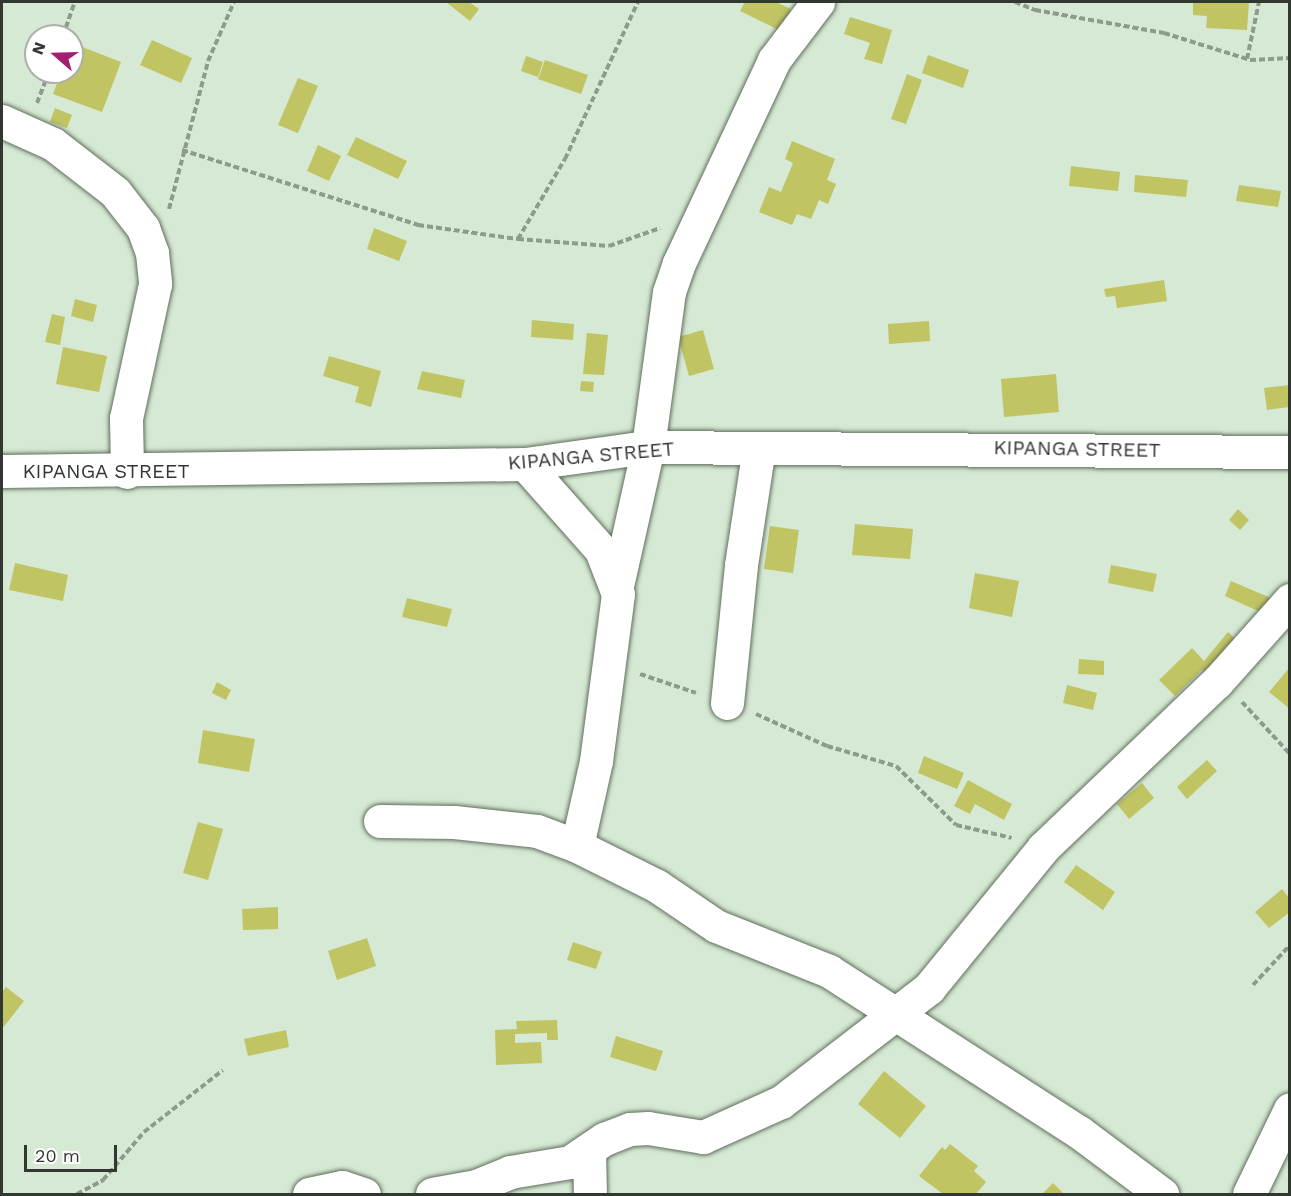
<!DOCTYPE html>
<style>
body{margin:0}
#map{position:relative;width:1291px;height:1196px;overflow:hidden;background:#d6e9d4;font-family:"Work Sans",sans-serif}
div>[style]{position:absolute}
[style*='--x']{left:calc(var(--x)*1px);top:calc(var(--y)*1px);width:calc(var(--w)*1px);rotate:calc(var(--a)*1deg)}
.building>*{inset:0;background:#c0c463}
.path>*{height:4px;margin-top:-2px;transform-origin:0;background:repeating-linear-gradient(90deg,#8d9b8b 0 6px,transparent 0 9px)}
.roads{filter:drop-shadow(0 0 2px #5f6f5c) drop-shadow(0 0 2px #5f6f5c)}
.minor>*{height:33px;margin:-16.5px;padding:0 16.5px;transform-origin:16.5px;border-radius:16.5px;background:#fff}
span{translate:-50% -50%;white-space:nowrap;text-align:center;line-height:1.15;-webkit-text-stroke:4.5px #fff;paint-order:stroke}
.street-label{font-size:20px;color:#313830}
.frame{position:absolute;inset:0;border:3px solid #313830;pointer-events:none}
.north{position:absolute;left:24px;top:24px;width:60px;height:60px;box-sizing:border-box;background:#fff;border:2px solid #adafac;border-radius:50%;rotate:290deg;font-size:16px;font-weight:700;line-height:24px;text-align:center;color:#313830}
.north::after{content:'';display:block;margin:auto;width:21px;height:27px;background:#a2206f;clip-path:polygon(50% 0,100% 100%,50% 72%,0 100%)}
.scale{position:absolute;left:24px;top:1145px;width:93px;height:27px;box-sizing:border-box;border:3px solid #313830;border-top:0;padding-left:8px;font-size:18px;line-height:21px;white-space:nowrap;color:#313830;-webkit-text-stroke:4px #fff;paint-order:stroke}
</style>
<div id="map">
<div class="building">
<div style="clip-path:polygon(446px 2px,469px 2px,479px 9px,470px 21px)"></div>
<div style="clip-path:polygon(745px 2px,776px 2px,791px 9px,781px 31px,740px 11px)"></div>
<div style="clip-path:polygon(1193px 2px,1249px 2px,1247px 30px,1206px 28px,1207px 16px,1193px 15px)"></div>
<div style="clip-path:polygon(850px 17px,892px 30px,882px 64px,864px 59px,870px 43px,844px 34px)"></div>
<div style="clip-path:polygon(152px 40px,192px 58px,181px 83px,140px 65px)"></div>
<div style="clip-path:polygon(72px 43px,121px 62px,102px 112px,53px 94px,61px 72px,72px 72px)"></div>
<div style="clip-path:polygon(928px 55px,969px 70px,963px 88px,922px 73px)"></div>
<div style="clip-path:polygon(526px 56px,543px 62px,538px 77px,521px 71px)"></div>
<div style="clip-path:polygon(545px 60px,588px 75px,581px 94px,538px 79px)"></div>
<div style="clip-path:polygon(907px 74px,922px 80px,906px 124px,891px 119px)"></div>
<div style="clip-path:polygon(298px 78px,318px 86px,298px 133px,278px 125px)"></div>
<div style="clip-path:polygon(55px 108px,72px 115px,67px 128px,50px 122px)"></div>
<div style="clip-path:polygon(356px 137px,407px 161px,398px 179px,347px 155px)"></div>
<div style="clip-path:polygon(792px 141px,835px 159px,827px 180px,836px 184px,828px 204px,819px 200px,811px 219px,797px 214px,792px 225px,759px 212px,769px 187px,781px 192px,793px 163px,785px 159px)"></div>
<div style="clip-path:polygon(318px 145px,341px 156px,329px 181px,307px 171px)"></div>
<div style="clip-path:polygon(1071px 166px,1120px 172px,1118px 191px,1069px 186px)"></div>
<div style="clip-path:polygon(1135px 175px,1188px 180px,1186px 197px,1134px 192px)"></div>
<div style="clip-path:polygon(1239px 185px,1281px 191px,1278px 207px,1236px 201px)"></div>
<div style="clip-path:polygon(374px 228px,407px 241px,399px 261px,367px 249px)"></div>
<div style="clip-path:polygon(1164px 280px,1167px 301px,1117px 308px,1115px 296px,1106px 297px,1104px 289px)"></div>
<div style="clip-path:polygon(75px 299px,97px 305px,93px 322px,71px 316px)"></div>
<div style="clip-path:polygon(52px 314px,65px 317px,60px 345px,45px 342px)"></div>
<div style="clip-path:polygon(532px 320px,574px 324px,573px 340px,531px 337px)"></div>
<div style="clip-path:polygon(929px 321px,930px 341px,889px 344px,888px 324px)"></div>
<div style="clip-path:polygon(703px 330px,714px 369px,689px 376px,678px 337px)"></div>
<div style="clip-path:polygon(587px 333px,608px 335px,604px 375px,583px 374px)"></div>
<div style="clip-path:polygon(63px 347px,107px 356px,99px 392px,56px 384px)"></div>
<div style="clip-path:polygon(329px 356px,381px 371px,371px 407px,355px 402px,359px 387px,323px 376px)"></div>
<div style="clip-path:polygon(422px 371px,465px 380px,461px 398px,417px 389px)"></div>
<div style="clip-path:polygon(1056px 374px,1059px 412px,1004px 417px,1001px 379px)"></div>
<div style="clip-path:polygon(581px 381px,594px 382px,593px 392px,580px 391px)"></div>
<div style="clip-path:polygon(1290px 385px,1290px 407px,1267px 410px,1264px 388px)"></div>
<div style="clip-path:polygon(1238px 509px,1249px 520px,1240px 530px,1229px 520px)"></div>
<div style="clip-path:polygon(855px 524px,913px 529px,910px 559px,852px 555px)"></div>
<div style="clip-path:polygon(770px 526px,799px 530px,793px 573px,764px 569px)"></div>
<div style="clip-path:polygon(15px 563px,68px 575px,63px 601px,9px 590px)"></div>
<div style="clip-path:polygon(1111px 565px,1157px 574px,1153px 592px,1108px 583px)"></div>
<div style="clip-path:polygon(975px 573px,1019px 581px,1012px 617px,969px 608px)"></div>
<div style="clip-path:polygon(1231px 581px,1278px 601px,1271px 617px,1225px 596px)"></div>
<div style="clip-path:polygon(407px 598px,452px 609px,447px 627px,402px 617px)"></div>
<div style="clip-path:polygon(1228px 632px,1242px 645px,1213px 679px,1202px 670px,1175px 696px,1159px 680px,1192px 648px,1204px 661px)"></div>
<div style="clip-path:polygon(1079px 659px,1104px 661px,1104px 675px,1078px 674px)"></div>
<div style="clip-path:polygon(1290px 667px,1290px 709px,1269px 692px)"></div>
<div style="clip-path:polygon(217px 682px,231px 690px,226px 700px,212px 693px)"></div>
<div style="clip-path:polygon(1067px 685px,1097px 693px,1093px 710px,1063px 703px)"></div>
<div style="clip-path:polygon(203px 730px,255px 739px,249px 772px,198px 763px)"></div>
<div style="clip-path:polygon(924px 756px,964px 773px,957px 789px,918px 773px)"></div>
<div style="clip-path:polygon(1207px 760px,1217px 771px,1187px 799px,1177px 787px)"></div>
<div style="clip-path:polygon(968px 780px,1012px 804px,1004px 820px,975px 804px,970px 814px,954px 806px)"></div>
<div style="clip-path:polygon(1142px 783px,1154px 798px,1129px 819px,1117px 804px)"></div>
<div style="clip-path:polygon(198px 822px,223px 829px,208px 880px,183px 873px)"></div>
<div style="clip-path:polygon(1076px 865px,1115px 892px,1103px 910px,1064px 882px)"></div>
<div style="clip-path:polygon(1282px 889px,1290px 899px,1290px 912px,1269px 928px,1255px 912px)"></div>
<div style="clip-path:polygon(278px 907px,278px 929px,243px 930px,242px 909px)"></div>
<div style="clip-path:polygon(367px 938px,376px 966px,337px 980px,328px 951px)"></div>
<div style="clip-path:polygon(573px 942px,602px 952px,596px 969px,567px 960px)"></div>
<div style="clip-path:polygon(6px 987px,24px 1001px,2px 1029px,2px 992px)"></div>
<div style="clip-path:polygon(557px 1020px,558px 1040px,547px 1040px,547px 1033px,515px 1034px,515px 1043px,541px 1042px,542px 1063px,496px 1065px,495px 1030px,517px 1029px,516px 1021px)"></div>
<div style="clip-path:polygon(286px 1030px,289px 1047px,248px 1056px,244px 1039px)"></div>
<div style="clip-path:polygon(616px 1036px,663px 1051px,656px 1071px,610px 1057px)"></div>
<div style="clip-path:polygon(884px 1071px,926px 1106px,900px 1138px,858px 1104px)"></div>
<div style="clip-path:polygon(950px 1144px,978px 1166px,974px 1171px,986px 1182px,976px 1194px,943px 1194px,919px 1176px,942px 1147px,945px 1150px)"></div>
<div style="clip-path:polygon(1053px 1183px,1064px 1194px,1042px 1194px)"></div>
</div>
<div class="path">
<div style="--x:1015;--y:2;--w:22;--a:22"></div>
<div style="--x:1035;--y:10;--w:131;--a:10.1"></div>
<div style="--x:1164;--y:33;--w:90;--a:17.4"></div>
<div style="--x:1250;--y:60;--w:40;--a:-2.9"></div>
<div style="--x:63;--y:36;--w:36;--a:-71"></div>
<div style="--x:1247;--y:59;--w:58;--a:-78.1"></div>
<div style="--x:37;--y:103;--w:33;--a:-69"></div>
<div style="--x:182;--y:150;--w:248;--a:17.6"></div>
<div style="--x:418;--y:225;--w:101;--a:8"></div>
<div style="--x:518;--y:239;--w:91;--a:4.4"></div>
<div style="--x:609;--y:246;--w:54;--a:-19.4"></div>
<div style="--x:169;--y:209;--w:153;--a:-75.2"></div>
<div style="--x:208;--y:61;--w:64;--a:-66.2"></div>
<div style="--x:518;--y:239;--w:93;--a:-59.6"></div>
<div style="--x:565;--y:159;--w:173;--a:-65.1"></div>
<div style="--x:640;--y:674;--w:59;--a:18.7"></div>
<div style="--x:1242;--y:702;--w:71;--a:47.3"></div>
<div style="--x:756;--y:714;--w:78;--a:24.3"></div>
<div style="--x:827;--y:746;--w:72;--a:16.2"></div>
<div style="--x:896;--y:766;--w:84;--a:44.5"></div>
<div style="--x:956;--y:825;--w:57;--a:13.1"></div>
<div style="--x:1253;--y:985;--w:54;--a:-47.2"></div>
<div style="--x:77;--y:1194;--w:30;--a:-28"></div>
<div style="--x:103;--y:1180;--w:63;--a:-49.5"></div>
<div style="--x:144;--y:1132;--w:100;--a:-38.1"></div>
</div>
<div class="roads">
<div class="minor">
<div style="--x:2;--y:121;--w:56;--a:24.3"></div>
<div style="--x:53;--y:144;--w:78;--a:37.7"></div>
<div style="--x:115;--y:192;--w:46;--a:52.1"></div>
<div style="--x:143;--y:228;--w:27;--a:70"></div>
<div style="--x:152;--y:253;--w:31;--a:84"></div>
<div style="--x:155;--y:284;--w:137;--a:102.2"></div>
<div style="--x:126;--y:418;--w:54;--a:88.9"></div>
<div style="--x:525;--y:464;--w:115;--a:48.5"></div>
<div style="--x:601;--y:550;--w:47;--a:68.9"></div>
<div style="--x:618;--y:594;--w:168;--a:97.5"></div>
<div style="--x:596;--y:761;--w:87;--a:102.6"></div>
<div style="--x:2;--y:471;--w:523;--a:-0.77"></div>
<div style="--x:525;--y:464;--w:124;--a:-7.9"></div>
<div style="--x:648;--y:447;--w:642;--a:0.45"></div>
<div style="--x:617;--y:586;--w:142;--a:-77.4"></div>
<div style="--x:648;--y:447;--w:156;--a:-82.3"></div>
<div style="--x:669;--y:292;--w:31;--a:-71"></div>
<div style="--x:679;--y:263;--w:224;--a:-64.9"></div>
<div style="--x:774;--y:60;--w:73;--a:-52.8"></div>
<div style="--x:727;--y:703;--w:139;--a:-84.2"></div>
<div style="--x:741;--y:565;--w:118;--a:-81.3"></div>
<div style="--x:380;--y:821;--w:74;--a:0.8"></div>
<div style="--x:454;--y:822;--w:83;--a:6.2"></div>
<div style="--x:537;--y:831;--w:43;--a:20.6"></div>
<div style="--x:577;--y:846;--w:89;--a:26.6"></div>
<div style="--x:657;--y:886;--w:71;--a:34.1"></div>
<div style="--x:716;--y:926;--w:122;--a:21.7"></div>
<div style="--x:829;--y:971;--w:297;--a:32.8"></div>
<div style="--x:1079;--y:1132;--w:104;--a:36.8"></div>
<div style="--x:589;--y:1151;--w:43;--a:88.7"></div>
<div style="--x:309;--y:1194;--w:34;--a:-12"></div>
<div style="--x:342;--y:1187;--w:23;--a:18"></div>
<div style="--x:432;--y:1194;--w:45;--a:-10.3"></div>
<div style="--x:476;--y:1186;--w:37;--a:-22"></div>
<div style="--x:510;--y:1172;--w:61;--a:-9.5"></div>
<div style="--x:570;--y:1162;--w:41;--a:-34.1"></div>
<div style="--x:604;--y:1139;--w:28;--a:-21"></div>
<div style="--x:630;--y:1129;--w:18;--a:-3"></div>
<div style="--x:648;--y:1128;--w:56;--a:9.3"></div>
<div style="--x:703;--y:1137;--w:85;--a:-24.2"></div>
<div style="--x:781;--y:1102;--w:187;--a:-37.6"></div>
<div style="--x:929;--y:988;--w:181;--a:-50.8"></div>
<div style="--x:1043;--y:848;--w:240;--a:-43.7"></div>
<div style="--x:1217;--y:682;--w:110;--a:-48.3"></div>
<div style="--x:1249;--y:1194;--w:94;--a:-64.2"></div>
</div>
</div>
<div class="street-label">
<span style="left:1077px;top:449px;rotate:1deg">KIPANGA STREET</span>
<span style="left:591px;top:456px;rotate:-5deg">KIPANGA STREET</span>
<span style="left:106px;top:471px">KIPANGA STREET</span>
</div>
<div class="frame"></div>
<div class="north">N</div>
<div class="scale">20 m</div>
</div>
